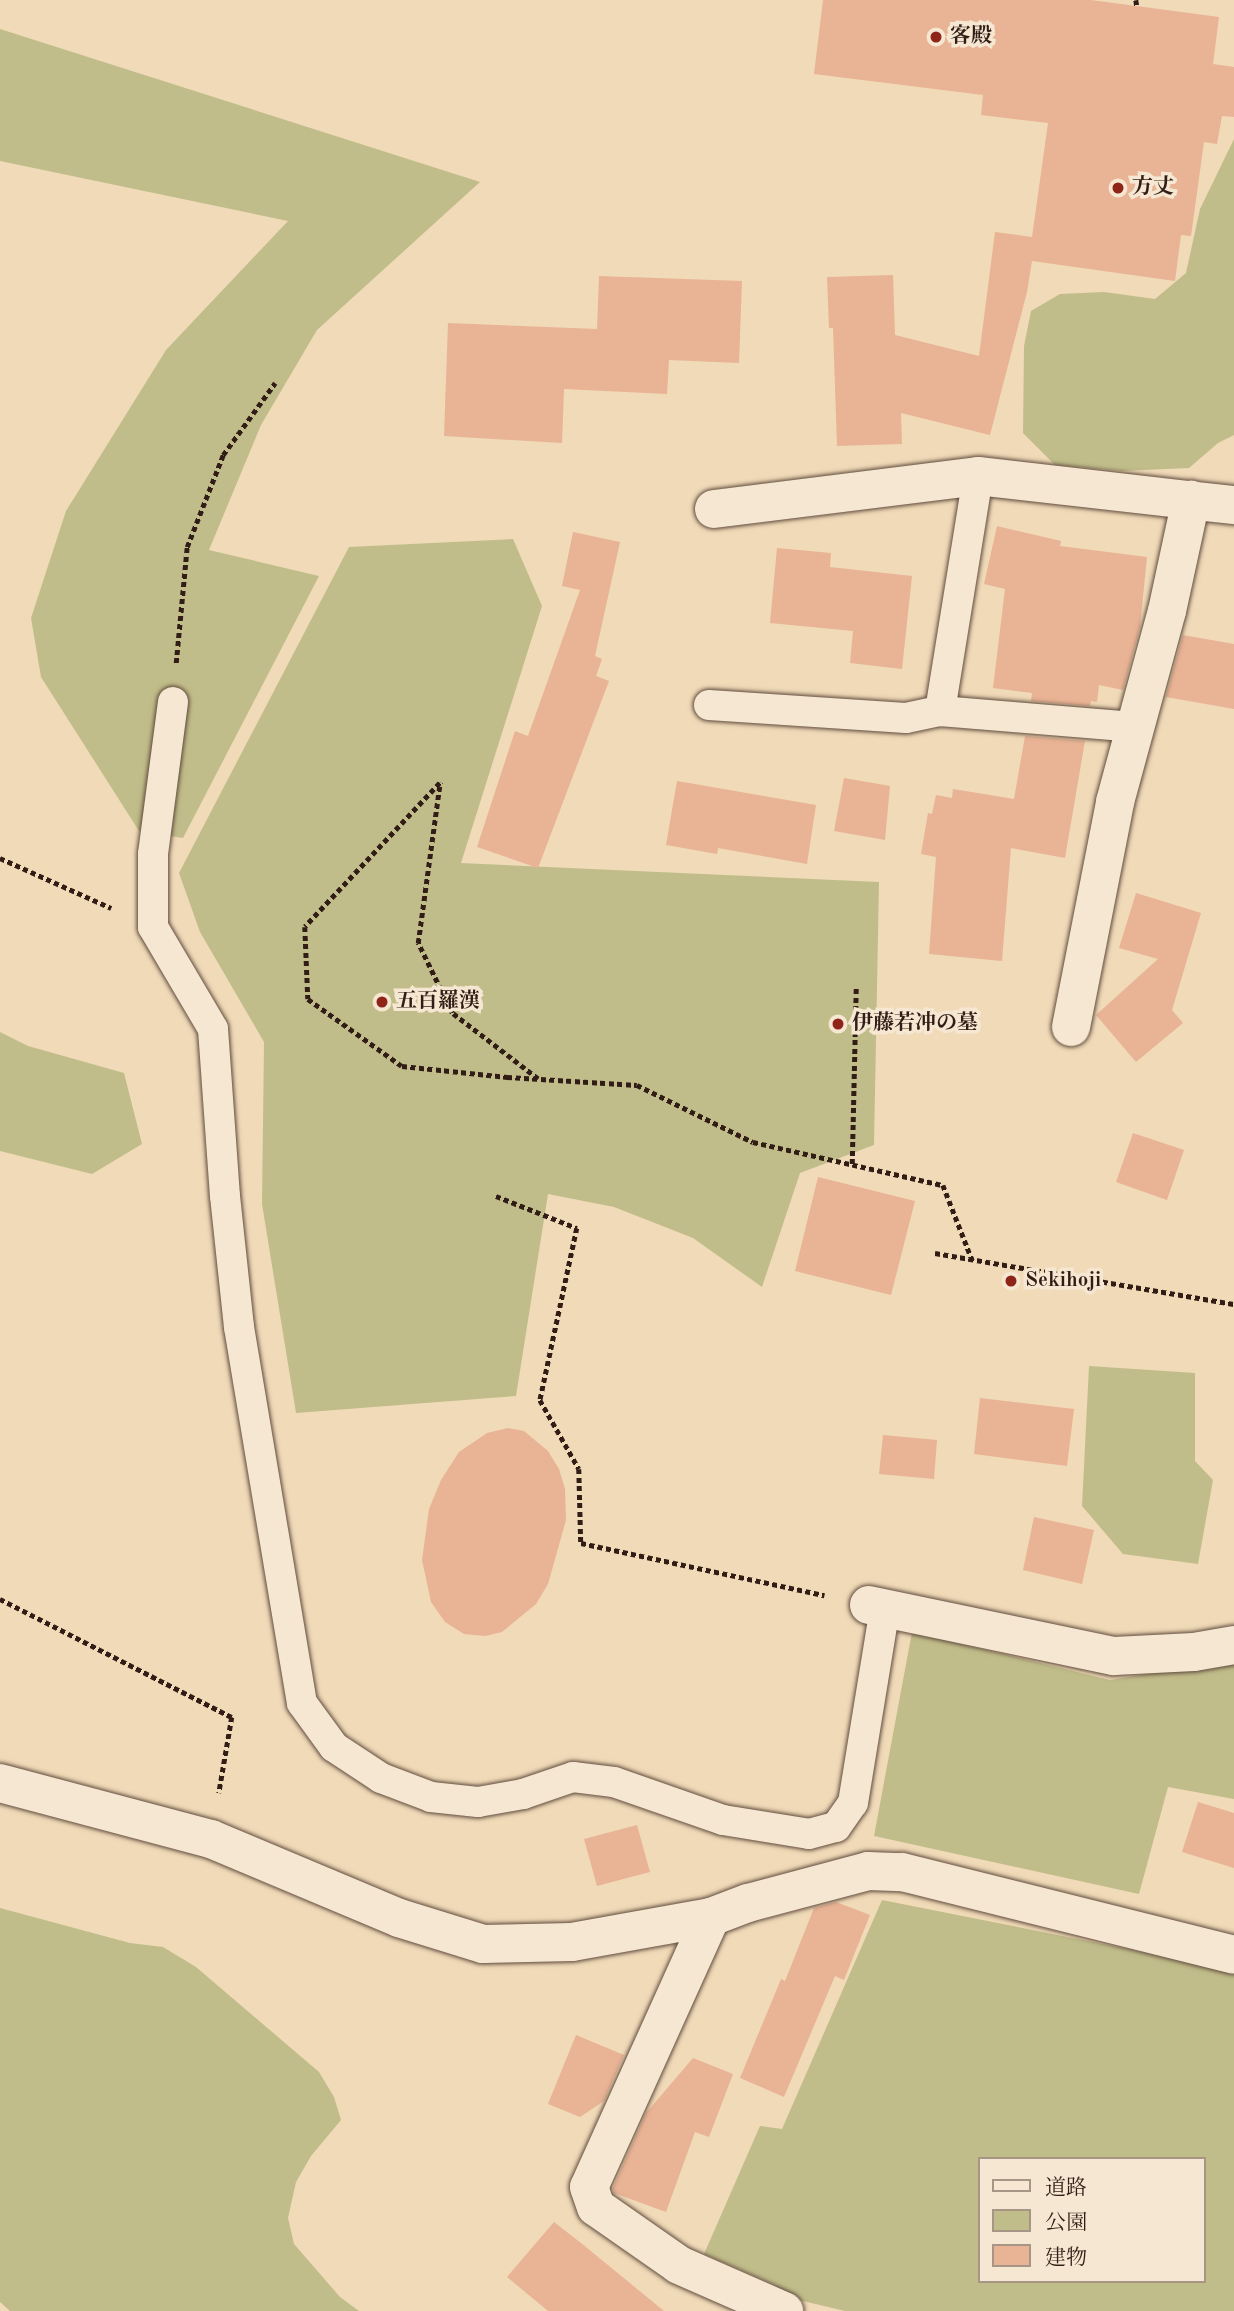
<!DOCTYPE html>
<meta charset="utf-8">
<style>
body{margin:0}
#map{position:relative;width:1234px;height:2311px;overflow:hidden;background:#f0dab8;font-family:"Old Standard TT","Noto Serif JP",serif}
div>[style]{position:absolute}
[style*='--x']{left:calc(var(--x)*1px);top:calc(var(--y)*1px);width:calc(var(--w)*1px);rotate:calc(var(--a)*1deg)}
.green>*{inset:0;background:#c1bd8a}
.building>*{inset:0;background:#e9b395}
.path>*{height:4.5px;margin-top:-2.25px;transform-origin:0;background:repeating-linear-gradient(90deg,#311d16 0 5px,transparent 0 8.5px)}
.roads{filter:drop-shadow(0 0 2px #614c3e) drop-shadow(0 0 2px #614c3e)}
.service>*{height:30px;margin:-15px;padding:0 15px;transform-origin:15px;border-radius:15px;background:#f5e7d1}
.minor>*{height:38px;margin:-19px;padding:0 19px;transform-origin:19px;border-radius:19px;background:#f5e7d1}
.dots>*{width:19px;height:19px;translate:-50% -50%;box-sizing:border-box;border:4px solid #f5e7d1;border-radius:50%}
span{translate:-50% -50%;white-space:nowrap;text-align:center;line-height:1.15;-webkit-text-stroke:7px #f5e7d1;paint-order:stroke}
.poi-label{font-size:21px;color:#311d16;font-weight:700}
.left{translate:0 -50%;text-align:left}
.legend{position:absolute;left:978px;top:2157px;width:228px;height:126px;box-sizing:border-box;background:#f5e7d1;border:2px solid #a79686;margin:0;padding:9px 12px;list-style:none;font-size:21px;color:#311d16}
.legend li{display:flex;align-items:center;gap:14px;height:35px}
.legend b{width:35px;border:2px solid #a79686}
</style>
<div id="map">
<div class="green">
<div style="clip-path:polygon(0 29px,480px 182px,317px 330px,261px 425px,209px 550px,319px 576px,183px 838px,139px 831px,41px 677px,31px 618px,66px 511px,166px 350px,288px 221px,0 161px)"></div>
<div style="clip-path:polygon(1234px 139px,1234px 435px,1218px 443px,1189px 468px,1122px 471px,1055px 465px,1023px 433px,1024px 346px,1031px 311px,1060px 294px,1104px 292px,1155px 299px,1186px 273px,1200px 209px)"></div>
<div style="clip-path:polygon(513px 539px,542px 606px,461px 863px,879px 882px,874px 1145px,800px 1173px,762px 1287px,693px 1238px,614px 1207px,548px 1194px,516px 1396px,296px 1413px,262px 1204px,264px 1042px,200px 932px,179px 873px,349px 547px)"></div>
<div style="clip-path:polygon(0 1032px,28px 1046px,124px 1073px,142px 1144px,92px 1174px,0 1151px)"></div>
<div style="clip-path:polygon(1089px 1366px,1195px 1373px,1195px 1461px,1213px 1480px,1198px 1564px,1123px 1554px,1082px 1506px)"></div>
<div style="clip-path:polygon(912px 1632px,1110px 1680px,1234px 1660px,1234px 1799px,1168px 1787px,1139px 1894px,874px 1836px)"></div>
<div style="clip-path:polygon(evenodd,882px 1900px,1133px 1950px,1234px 1974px,1234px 2311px,845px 2311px,786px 2297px,775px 2285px,704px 2254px,760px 2126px,782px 2129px,882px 1900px,980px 2159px,1204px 2159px,1204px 2281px,980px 2281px,980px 2159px)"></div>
<div style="clip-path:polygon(0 1908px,130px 1943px,163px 1947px,196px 1967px,319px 2072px,334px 2097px,341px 2120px,311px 2156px,296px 2182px,288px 2218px,294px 2244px,340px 2297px,359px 2311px,10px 2311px,0 2302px)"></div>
</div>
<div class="building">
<div style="clip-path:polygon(823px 0,1091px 0,1219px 17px,1213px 64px,1234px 67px,1234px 117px,1222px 116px,1217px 144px,1204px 142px,1191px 236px,1181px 235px,1175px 281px,1032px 261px,1027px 292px,990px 435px,901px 413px,902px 444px,837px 446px,833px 328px,829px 328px,827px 277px,893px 275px,895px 335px,979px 356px,995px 232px,1032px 237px,1048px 123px,981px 115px,983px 95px,814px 74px)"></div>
<div style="clip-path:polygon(599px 276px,742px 281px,739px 363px,669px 360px,667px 394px,564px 389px,562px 443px,444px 436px,448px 323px,597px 329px)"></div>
<div style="clip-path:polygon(997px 526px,1061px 541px,1060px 546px,1147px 557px,1140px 627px,1123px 690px,1099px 685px,1097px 702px,1091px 701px,1090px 706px,1031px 701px,1032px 693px,993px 688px,1005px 589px,984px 584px)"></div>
<div style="clip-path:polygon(573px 532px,620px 542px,595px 656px,602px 659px,596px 676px,609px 681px,538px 868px,477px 847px,515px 731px,528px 736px,580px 590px,562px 586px)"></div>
<div style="clip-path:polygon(777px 548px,831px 553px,830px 567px,912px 576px,902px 669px,850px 663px,853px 631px,770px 623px)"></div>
<div style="clip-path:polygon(1183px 635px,1234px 644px,1234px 709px,1166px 697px)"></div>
<div style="clip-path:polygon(1025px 736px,1085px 741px,1065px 858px,1011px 848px,1002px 961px,929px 954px,936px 857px,921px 854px,928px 813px,932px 814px,936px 795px,952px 798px,953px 789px,1014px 799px)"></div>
<div style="clip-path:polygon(844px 778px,890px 786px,885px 840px,834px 831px)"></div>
<div style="clip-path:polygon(677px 781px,816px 805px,807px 864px,718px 848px,717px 854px,666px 845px)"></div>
<div style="clip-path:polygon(1136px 893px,1201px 913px,1172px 1010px,1183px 1023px,1136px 1062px,1096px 1015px,1158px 959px,1119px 948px)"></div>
<div style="clip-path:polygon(1133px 1133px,1184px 1150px,1167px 1200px,1116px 1182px)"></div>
<div style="clip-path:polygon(818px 1177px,915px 1201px,891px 1295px,795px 1271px)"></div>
<div style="clip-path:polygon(980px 1398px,1074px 1409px,1067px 1466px,974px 1454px)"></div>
<div style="clip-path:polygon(508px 1428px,524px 1431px,548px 1451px,559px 1469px,565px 1489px,566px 1520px,548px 1584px,536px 1604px,502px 1632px,485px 1636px,464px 1634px,445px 1622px,431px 1602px,422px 1560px,429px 1509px,441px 1480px,459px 1452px,487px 1433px)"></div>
<div style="clip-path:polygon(883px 1435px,937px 1440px,934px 1479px,879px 1474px)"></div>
<div style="clip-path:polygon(1034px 1517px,1094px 1530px,1082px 1584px,1023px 1570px)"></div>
<div style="clip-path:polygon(1198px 1802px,1234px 1813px,1234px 1868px,1182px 1852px)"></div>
<div style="clip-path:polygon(637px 1825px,650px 1872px,597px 1886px,584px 1839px)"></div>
<div style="clip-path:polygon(836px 1902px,870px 1915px,844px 1980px,835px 1976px,784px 2097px,740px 2078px,781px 1979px,785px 1981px,814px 1908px)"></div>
<div style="clip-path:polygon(576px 2035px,624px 2055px,604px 2101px,580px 2117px,548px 2104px)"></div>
<div style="clip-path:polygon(693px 2058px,733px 2074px,709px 2137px,695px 2132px,666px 2212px,614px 2193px,613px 2188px,646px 2113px)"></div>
<div style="clip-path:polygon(554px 2222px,581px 2243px,664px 2311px,548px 2311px,507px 2277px)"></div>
</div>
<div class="path">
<div style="--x:1136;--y:0;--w:6;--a:81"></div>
<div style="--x:176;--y:663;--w:117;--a:-84.6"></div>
<div style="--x:187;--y:547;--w:99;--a:-68.6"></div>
<div style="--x:223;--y:455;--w:89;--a:-54.2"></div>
<div style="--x:0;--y:858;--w:122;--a:24.2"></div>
<div style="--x:538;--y:1079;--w:108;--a:-142.5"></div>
<div style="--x:452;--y:1013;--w:78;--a:-115.9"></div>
<div style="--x:418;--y:943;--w:162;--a:-82.2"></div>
<div style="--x:440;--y:783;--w:197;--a:133.2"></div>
<div style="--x:305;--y:927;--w:72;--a:87.6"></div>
<div style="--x:308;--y:999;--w:115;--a:35.5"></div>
<div style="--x:402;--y:1066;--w:106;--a:6"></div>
<div style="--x:507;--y:1077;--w:130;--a:3.5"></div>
<div style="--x:637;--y:1085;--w:129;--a:26.2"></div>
<div style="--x:753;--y:1142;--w:195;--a:12.8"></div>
<div style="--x:943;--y:1185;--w:83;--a:68.7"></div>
<div style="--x:852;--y:1164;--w:176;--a:-88.7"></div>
<div style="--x:496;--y:1196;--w:87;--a:21.6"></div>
<div style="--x:577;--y:1228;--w:176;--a:102.1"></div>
<div style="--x:540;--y:1400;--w:79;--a:60.5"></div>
<div style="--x:579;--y:1469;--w:74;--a:88.5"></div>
<div style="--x:581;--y:1543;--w:249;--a:12.1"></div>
<div style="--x:935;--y:1253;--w:303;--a:9.7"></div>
<div style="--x:0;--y:1599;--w:260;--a:27"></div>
<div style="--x:232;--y:1717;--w:77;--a:99.7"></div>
</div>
<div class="roads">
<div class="service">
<div style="--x:173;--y:702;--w:153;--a:97.5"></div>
<div style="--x:153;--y:854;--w:73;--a:90"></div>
<div style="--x:153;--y:927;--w:118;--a:59.5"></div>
<div style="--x:213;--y:1029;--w:167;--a:85.9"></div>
<div style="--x:225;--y:1196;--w:132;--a:83.9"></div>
<div style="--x:239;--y:1327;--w:381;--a:80.5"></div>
<div style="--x:302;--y:1703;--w:54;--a:54"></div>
<div style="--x:334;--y:1747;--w:56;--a:33.4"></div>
<div style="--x:381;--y:1778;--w:53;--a:20.8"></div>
<div style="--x:431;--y:1797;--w:47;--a:6.1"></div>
<div style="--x:478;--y:1802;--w:46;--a:-10.1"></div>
<div style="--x:523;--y:1794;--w:53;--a:-18.8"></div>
<div style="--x:573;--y:1777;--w:41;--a:7"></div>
<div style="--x:614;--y:1782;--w:115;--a:19.2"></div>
<div style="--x:723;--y:1820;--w:87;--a:9.2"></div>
<div style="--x:809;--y:1834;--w:28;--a:-15"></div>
<div style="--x:836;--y:1827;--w:29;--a:-55"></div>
<div style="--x:853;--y:1803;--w:198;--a:-80.7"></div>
<div style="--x:709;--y:705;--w:197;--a:3.8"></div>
<div style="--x:906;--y:718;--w:35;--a:-12"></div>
<div style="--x:940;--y:711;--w:194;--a:4.7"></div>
<div style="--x:940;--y:711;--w:238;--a:-80.8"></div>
</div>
<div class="minor">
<div style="--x:714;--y:509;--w:266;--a:-7.1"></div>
<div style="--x:978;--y:476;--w:258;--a:6.5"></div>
<div style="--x:1071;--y:1027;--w:229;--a:-78.9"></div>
<div style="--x:1115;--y:802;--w:198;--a:-74.8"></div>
<div style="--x:1167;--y:611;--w:114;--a:-77.8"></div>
<div style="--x:869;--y:1605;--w:250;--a:11.8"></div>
<div style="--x:1114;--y:1656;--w:80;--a:-2.9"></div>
<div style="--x:1194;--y:1652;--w:41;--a:-9.9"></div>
<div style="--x:0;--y:1783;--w:218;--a:14.9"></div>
<div style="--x:211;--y:1839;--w:204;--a:22.8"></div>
<div style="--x:399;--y:1918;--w:88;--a:17.2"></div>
<div style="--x:483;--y:1944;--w:89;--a:-1.3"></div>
<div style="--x:572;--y:1942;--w:141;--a:-10.2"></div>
<div style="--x:711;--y:1917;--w:40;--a:-21"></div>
<div style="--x:748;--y:1903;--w:124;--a:-14.9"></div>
<div style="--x:868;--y:1871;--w:34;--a:2"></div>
<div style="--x:902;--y:1872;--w:342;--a:14"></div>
<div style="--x:711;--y:1917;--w:296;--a:114.3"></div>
<div style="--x:589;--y:2187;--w:21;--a:71"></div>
<div style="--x:596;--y:2207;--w:101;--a:34.9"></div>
<div style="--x:679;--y:2265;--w:115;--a:23.7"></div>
</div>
</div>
<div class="dots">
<div style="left:936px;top:37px;background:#8f2418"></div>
<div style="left:1118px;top:188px;background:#8f2418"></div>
<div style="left:382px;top:1002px;background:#8f2418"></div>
<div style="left:838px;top:1024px;background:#8f2418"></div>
<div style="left:1011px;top:1281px;background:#8f2418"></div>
</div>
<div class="poi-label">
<span class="left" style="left:950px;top:37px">客殿</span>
<span class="left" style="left:1132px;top:188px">方丈</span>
<span class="left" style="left:396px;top:1002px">五百羅漢</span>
<span class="left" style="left:852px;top:1024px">伊藤若冲の墓</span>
<span class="left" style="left:1025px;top:1281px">Sekihoji</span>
</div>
<ul class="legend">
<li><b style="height:9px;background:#f5e7d1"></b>道路</li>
<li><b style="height:19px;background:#c1bd8a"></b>公園</li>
<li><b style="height:19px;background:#e9b395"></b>建物</li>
</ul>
</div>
